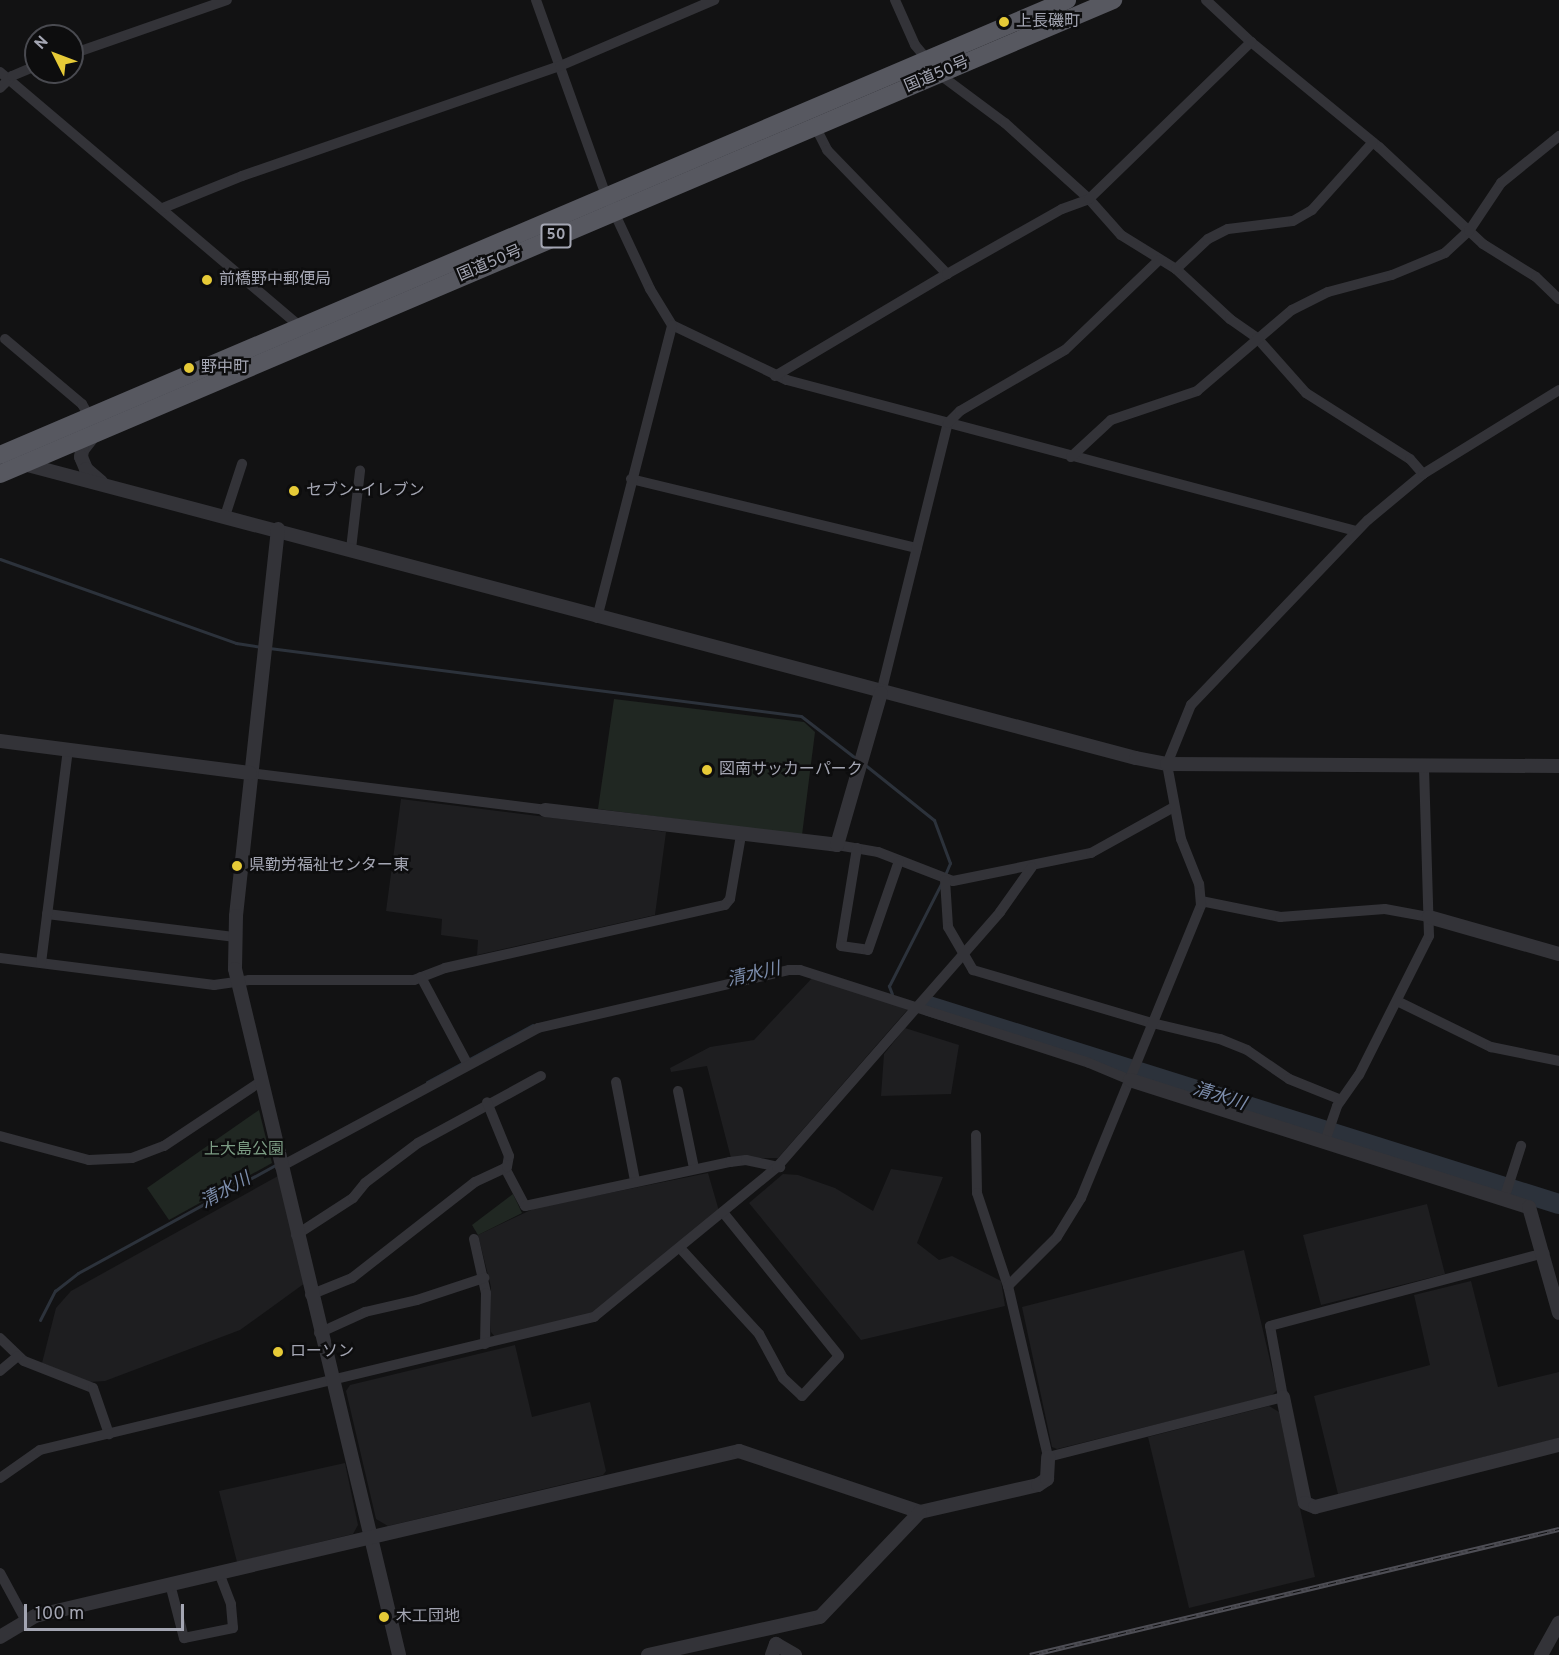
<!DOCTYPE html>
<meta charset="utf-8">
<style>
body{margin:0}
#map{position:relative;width:1559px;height:1655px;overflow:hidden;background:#121213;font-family:Overpass,"Noto Sans JP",sans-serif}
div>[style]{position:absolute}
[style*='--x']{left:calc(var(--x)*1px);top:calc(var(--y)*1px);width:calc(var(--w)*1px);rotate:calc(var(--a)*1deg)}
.built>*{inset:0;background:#1e1e20}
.green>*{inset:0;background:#202722}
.stream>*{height:3px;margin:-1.5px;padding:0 1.5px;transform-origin:1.5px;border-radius:1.5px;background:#2c323b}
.river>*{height:20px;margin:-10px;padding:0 10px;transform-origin:10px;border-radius:10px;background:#2c323b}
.minor>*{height:10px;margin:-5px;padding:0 5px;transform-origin:5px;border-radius:5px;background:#333338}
.tertiary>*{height:14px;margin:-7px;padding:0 7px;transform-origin:7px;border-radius:7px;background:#333338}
.trunk>*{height:18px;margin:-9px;padding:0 9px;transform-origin:9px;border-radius:9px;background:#575860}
.rail>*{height:5px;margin-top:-2.5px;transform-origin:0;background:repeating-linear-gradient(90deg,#0d0d0e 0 9px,#4e4e55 0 18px);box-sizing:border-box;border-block:2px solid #4e4e55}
.dots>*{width:16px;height:16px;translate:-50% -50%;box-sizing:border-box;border:3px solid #0d0d0e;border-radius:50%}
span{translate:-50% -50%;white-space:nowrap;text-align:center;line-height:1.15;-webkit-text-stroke:5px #0d0d0e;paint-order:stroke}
.shield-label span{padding:2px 4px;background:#0d0d0e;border:2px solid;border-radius:4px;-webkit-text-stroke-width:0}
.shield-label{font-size:15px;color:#a4a6b3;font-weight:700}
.poi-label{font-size:16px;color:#a4a6b3}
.left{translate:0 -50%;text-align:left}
.street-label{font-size:16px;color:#a4a6b3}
.park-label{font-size:16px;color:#7c9d84}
.water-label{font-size:18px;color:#7c8dac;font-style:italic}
.north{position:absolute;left:24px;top:24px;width:60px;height:60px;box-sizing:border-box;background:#0d0d0e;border:2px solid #494a50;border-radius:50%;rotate:312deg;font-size:16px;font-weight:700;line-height:24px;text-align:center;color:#a4a6b3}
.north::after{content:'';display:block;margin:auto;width:21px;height:27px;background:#e6ca37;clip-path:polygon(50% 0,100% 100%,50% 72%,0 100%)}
.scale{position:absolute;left:24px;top:1604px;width:160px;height:27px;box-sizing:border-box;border:3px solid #a4a6b3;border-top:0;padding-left:8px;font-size:18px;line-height:21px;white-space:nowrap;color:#a4a6b3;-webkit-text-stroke:4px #0d0d0e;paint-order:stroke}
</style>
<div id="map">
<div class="built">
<div style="clip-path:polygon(401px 799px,666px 832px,655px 915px,477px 955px,478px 940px,441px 935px,442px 919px,386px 911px)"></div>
<div style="clip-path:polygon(813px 977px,908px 1009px,778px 1158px,731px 1158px,707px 1066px,671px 1072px,670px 1068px,710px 1047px,754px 1040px)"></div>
<div style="clip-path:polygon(905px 1028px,959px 1045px,951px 1094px,881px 1096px,884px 1054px)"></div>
<div style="clip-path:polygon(891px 1169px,943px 1177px,917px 1243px,939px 1260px,952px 1256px,1001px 1281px,1005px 1306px,861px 1340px,749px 1203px,783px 1174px,798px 1175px,835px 1188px,873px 1211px)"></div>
<div style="clip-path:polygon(708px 1173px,719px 1211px,594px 1313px,495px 1337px,491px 1332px,491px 1287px,478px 1235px,535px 1208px)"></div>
<div style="clip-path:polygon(278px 1176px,305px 1283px,240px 1330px,105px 1381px,89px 1382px,42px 1363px,56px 1308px,71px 1291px)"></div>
<div style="clip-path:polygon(1427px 1204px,1445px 1274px,1321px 1305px,1303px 1235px)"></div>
<div style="clip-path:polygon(1244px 1250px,1277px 1390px,1271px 1396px,1057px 1449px,1052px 1447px,1022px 1307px)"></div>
<div style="clip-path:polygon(1471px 1281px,1498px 1387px,1559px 1372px,1559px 1438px,1338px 1494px,1314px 1396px,1430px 1365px,1414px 1295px)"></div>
<div style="clip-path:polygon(515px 1345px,532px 1417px,590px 1402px,606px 1471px,603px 1475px,388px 1526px,376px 1519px,346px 1391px,350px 1385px)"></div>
<div style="clip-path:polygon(1269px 1406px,1279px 1412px,1315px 1577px,1189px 1608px,1148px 1437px)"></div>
<div style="clip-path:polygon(345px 1463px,358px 1525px,353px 1534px,237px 1562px,219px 1491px)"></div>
</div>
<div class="green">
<div style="clip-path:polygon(614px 699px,804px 722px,815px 732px,802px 835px,598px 809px)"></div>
<div style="clip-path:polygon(259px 1110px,272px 1163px,169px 1220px,147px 1188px)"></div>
<div style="clip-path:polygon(513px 1194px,522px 1213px,478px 1235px,472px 1225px)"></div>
</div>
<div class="stream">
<div style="--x:0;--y:559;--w:251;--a:19.6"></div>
<div style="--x:236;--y:643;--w:24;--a:9"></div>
<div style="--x:269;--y:648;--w:536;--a:7.28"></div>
<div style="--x:801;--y:716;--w:72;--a:37.7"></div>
<div style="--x:864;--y:764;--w:90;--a:38.7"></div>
<div style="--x:934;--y:820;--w:46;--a:69.6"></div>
<div style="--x:950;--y:863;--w:13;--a:113"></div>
<div style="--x:892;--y:994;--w:9;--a:-111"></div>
<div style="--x:889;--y:986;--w:114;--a:-63"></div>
<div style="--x:427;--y:1082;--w:120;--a:-28.3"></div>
<div style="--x:40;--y:1320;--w:33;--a:-63"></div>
<div style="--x:55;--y:1291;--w:29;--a:-38"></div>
<div style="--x:78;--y:1273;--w:227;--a:-28.7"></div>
</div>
<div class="river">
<div style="--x:929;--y:1006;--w:660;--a:17.45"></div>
</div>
<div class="minor">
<div style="--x:536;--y:0;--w:207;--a:70.3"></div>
<div style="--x:606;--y:195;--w:104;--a:64.9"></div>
<div style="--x:650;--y:289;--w:42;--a:58.6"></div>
<div style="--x:672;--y:325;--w:127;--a:25.6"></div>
<div style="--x:787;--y:380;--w:589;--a:14.86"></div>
<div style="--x:895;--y:0;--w:49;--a:66"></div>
<div style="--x:915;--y:45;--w:38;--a:50"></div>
<div style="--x:939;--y:74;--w:82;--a:36.6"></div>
<div style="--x:1005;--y:123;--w:113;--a:42.1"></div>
<div style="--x:1089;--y:199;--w:48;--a:48.4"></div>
<div style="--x:1121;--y:235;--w:65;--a:31.7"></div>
<div style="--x:1176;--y:269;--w:74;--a:42.8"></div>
<div style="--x:1230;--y:319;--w:33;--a:35"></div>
<div style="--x:1257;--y:338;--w:74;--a:48.3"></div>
<div style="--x:1306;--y:393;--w:123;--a:32.4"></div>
<div style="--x:1410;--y:459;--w:20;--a:49"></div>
<div style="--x:1206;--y:0;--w:62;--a:43"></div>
<div style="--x:1251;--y:42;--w:166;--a:39.4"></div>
<div style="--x:1379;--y:147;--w:142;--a:43"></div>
<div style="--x:1483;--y:244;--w:62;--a:31.9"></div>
<div style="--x:1536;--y:277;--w:32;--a:44"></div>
<div style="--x:72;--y:54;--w:164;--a:-19.2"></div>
<div style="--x:0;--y:72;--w:399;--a:40.3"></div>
<div style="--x:0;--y:88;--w:17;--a:-45"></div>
<div style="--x:12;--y:76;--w:26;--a:-23"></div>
<div style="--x:816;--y:128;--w:25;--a:63"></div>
<div style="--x:827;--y:150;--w:173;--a:45.9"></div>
<div style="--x:163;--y:208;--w:85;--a:-22.1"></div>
<div style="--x:242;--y:176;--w:336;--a:-19.1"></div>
<div style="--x:560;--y:66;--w:168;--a:-23.2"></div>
<div style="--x:1176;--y:269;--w:44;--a:-43.2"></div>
<div style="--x:1208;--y:239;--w:22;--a:-27"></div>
<div style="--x:1228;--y:229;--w:65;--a:-7"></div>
<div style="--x:1293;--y:221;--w:22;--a:-30"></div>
<div style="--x:1312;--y:210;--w:91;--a:-48.1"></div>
<div style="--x:5;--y:339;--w:101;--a:40.2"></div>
<div style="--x:82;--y:404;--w:14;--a:60"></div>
<div style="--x:775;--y:376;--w:200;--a:-30.7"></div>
<div style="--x:947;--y:274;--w:132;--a:-29.5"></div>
<div style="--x:1062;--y:209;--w:29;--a:-20"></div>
<div style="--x:1089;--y:199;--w:226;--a:-44.1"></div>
<div style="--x:1071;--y:457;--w:54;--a:-42.8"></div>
<div style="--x:1111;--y:420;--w:91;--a:-18.6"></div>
<div style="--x:1197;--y:391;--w:125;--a:-40.5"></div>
<div style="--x:1292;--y:310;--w:40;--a:-26.6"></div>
<div style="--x:1328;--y:292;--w:66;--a:-14.9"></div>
<div style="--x:1392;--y:275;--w:57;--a:-22.5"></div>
<div style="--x:1445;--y:253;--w:33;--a:-43"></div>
<div style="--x:1469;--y:231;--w:58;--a:-56.3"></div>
<div style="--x:1501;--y:183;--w:75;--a:-39"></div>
<div style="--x:631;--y:479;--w:294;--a:13.6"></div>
<div style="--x:225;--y:516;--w:55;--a:-71.9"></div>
<div style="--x:351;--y:549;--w:79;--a:-83.4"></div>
<div style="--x:597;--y:618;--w:302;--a:-75.6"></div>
<div style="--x:881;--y:693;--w:278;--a:-76.1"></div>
<div style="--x:948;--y:423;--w:17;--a:-45"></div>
<div style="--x:960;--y:411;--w:121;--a:-30.2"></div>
<div style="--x:1065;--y:350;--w:130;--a:-43.8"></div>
<div style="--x:250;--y:773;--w:297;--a:7.1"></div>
<div style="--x:837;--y:845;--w:42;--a:9.7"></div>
<div style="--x:878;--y:852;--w:80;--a:21.1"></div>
<div style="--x:953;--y:881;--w:141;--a:-11.5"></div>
<div style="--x:1091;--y:853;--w:95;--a:-29"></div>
<div style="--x:857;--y:848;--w:99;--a:99.3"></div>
<div style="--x:841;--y:946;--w:27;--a:8"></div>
<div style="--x:868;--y:950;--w:94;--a:-70.8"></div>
<div style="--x:945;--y:880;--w:47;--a:86.3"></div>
<div style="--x:948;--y:927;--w:50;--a:59.8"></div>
<div style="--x:973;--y:970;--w:183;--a:16.5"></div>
<div style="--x:1148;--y:1022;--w:74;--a:13.3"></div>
<div style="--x:1220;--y:1039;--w:29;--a:22"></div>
<div style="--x:1247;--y:1050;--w:51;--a:34.6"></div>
<div style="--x:1289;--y:1079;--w:56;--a:22"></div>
<div style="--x:1201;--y:901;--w:81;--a:11.4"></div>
<div style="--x:1280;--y:917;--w:105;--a:-4.4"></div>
<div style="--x:1385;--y:909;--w:45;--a:10.3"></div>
<div style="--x:47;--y:914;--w:188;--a:7"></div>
<div style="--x:0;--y:958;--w:216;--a:7.2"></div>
<div style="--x:214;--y:985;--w:35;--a:-8"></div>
<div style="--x:249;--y:980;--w:165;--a:0"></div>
<div style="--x:414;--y:980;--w:33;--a:-21"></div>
<div style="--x:445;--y:968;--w:287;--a:-12.7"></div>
<div style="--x:725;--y:905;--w:8;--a:-50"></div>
<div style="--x:730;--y:899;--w:65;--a:-80.2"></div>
<div style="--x:41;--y:963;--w:215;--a:-82.8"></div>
<div style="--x:421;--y:977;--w:100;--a:61.9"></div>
<div style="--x:1397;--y:1001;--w:105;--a:26.1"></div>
<div style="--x:1491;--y:1047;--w:69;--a:11.6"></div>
<div style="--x:616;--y:1082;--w:101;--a:79.1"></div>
<div style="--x:678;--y:1091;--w:79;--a:78.3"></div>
<div style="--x:976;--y:1135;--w:58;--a:89"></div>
<div style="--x:977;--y:1193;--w:98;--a:71.6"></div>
<div style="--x:1008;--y:1286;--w:176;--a:76.8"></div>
<div style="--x:1048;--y:1457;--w:243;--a:-14.3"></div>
<div style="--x:1283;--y:1397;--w:72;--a:-100.4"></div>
<div style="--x:1270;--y:1326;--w:284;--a:-14.9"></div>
<div style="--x:0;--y:1136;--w:92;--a:15.1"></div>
<div style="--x:89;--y:1160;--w:43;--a:-2.7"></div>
<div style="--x:132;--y:1158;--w:34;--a:-21"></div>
<div style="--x:164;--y:1146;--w:115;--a:-33.7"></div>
<div style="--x:1325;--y:1141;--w:37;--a:-71"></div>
<div style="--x:1337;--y:1106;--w:38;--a:-55"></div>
<div style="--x:1359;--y:1075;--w:156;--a:-63.3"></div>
<div style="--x:1429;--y:936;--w:170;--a:-91.7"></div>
<div style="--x:280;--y:1167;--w:293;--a:-28.3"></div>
<div style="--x:538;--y:1028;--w:258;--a:-13"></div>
<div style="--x:789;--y:970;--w:11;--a:0"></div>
<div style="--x:800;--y:970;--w:304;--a:17.8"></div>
<div style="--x:1089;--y:1063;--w:44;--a:22.5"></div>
<div style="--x:505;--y:1168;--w:43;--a:62.2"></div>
<div style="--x:525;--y:1206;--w:210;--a:-12.1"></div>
<div style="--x:730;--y:1162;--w:16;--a:-7"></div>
<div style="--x:746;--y:1160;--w:35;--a:12"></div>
<div style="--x:1504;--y:1199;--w:56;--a:-72.2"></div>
<div style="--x:296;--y:1235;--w:68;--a:-33"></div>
<div style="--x:353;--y:1198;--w:19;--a:-51"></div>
<div style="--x:365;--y:1183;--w:66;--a:-37"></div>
<div style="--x:418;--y:1143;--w:140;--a:-28.6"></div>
<div style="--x:474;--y:1239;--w:55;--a:77.5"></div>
<div style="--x:486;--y:1293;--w:51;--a:91.1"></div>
<div style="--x:680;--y:1248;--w:117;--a:47.4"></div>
<div style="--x:759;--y:1334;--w:50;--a:61.4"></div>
<div style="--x:783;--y:1378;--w:26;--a:43"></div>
<div style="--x:802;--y:1396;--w:54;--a:-47.2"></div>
<div style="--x:839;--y:1356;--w:185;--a:-128.9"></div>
<div style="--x:1008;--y:1286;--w:69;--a:-45"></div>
<div style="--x:1057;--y:1237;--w:46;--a:-58.4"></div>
<div style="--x:1081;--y:1198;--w:317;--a:-67.7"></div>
<div style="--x:1201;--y:905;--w:21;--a:-95"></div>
<div style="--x:1199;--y:884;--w:48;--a:-111.8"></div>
<div style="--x:1181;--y:839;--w:76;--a:-100.6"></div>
<div style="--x:1167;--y:764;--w:64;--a:-67.9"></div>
<div style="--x:1191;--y:705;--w:256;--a:-46.3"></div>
<div style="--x:1368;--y:520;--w:72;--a:-39.9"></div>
<div style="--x:1423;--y:474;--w:160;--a:-31.7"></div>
<div style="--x:310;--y:1295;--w:45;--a:-22"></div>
<div style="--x:352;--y:1278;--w:156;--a:-38"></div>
<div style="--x:475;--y:1182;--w:35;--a:-25"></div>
<div style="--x:507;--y:1167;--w:11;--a:-80"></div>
<div style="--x:509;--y:1156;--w:58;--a:-112.2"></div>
<div style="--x:319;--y:1333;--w:51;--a:-24.5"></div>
<div style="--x:365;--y:1312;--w:53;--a:-13"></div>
<div style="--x:417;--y:1300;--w:71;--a:-18.2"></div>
<div style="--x:0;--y:1338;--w:33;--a:44"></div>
<div style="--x:24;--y:1361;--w:74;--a:21.4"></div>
<div style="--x:93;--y:1388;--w:49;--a:70.8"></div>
<div style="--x:0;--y:1371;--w:23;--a:-40"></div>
<div style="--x:0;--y:1478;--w:49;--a:-35"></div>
<div style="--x:40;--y:1450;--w:570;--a:-13.5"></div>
<div style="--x:594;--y:1317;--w:237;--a:-39.3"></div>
<div style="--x:777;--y:1167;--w:339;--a:-48.8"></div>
<div style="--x:1000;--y:912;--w:55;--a:-54.6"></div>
<div style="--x:0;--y:1573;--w:52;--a:61.5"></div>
<div style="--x:170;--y:1584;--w:56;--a:75.5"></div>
<div style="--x:184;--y:1638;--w:50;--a:-11.5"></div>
<div style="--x:233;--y:1628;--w:24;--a:-95"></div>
<div style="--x:231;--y:1604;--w:33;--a:-111"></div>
</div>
<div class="tertiary">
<div style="--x:93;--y:436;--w:18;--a:128"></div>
<div style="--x:82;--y:450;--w:7;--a:98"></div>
<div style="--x:81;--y:457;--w:13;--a:67"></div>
<div style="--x:86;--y:469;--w:20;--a:41"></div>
<div style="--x:20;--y:463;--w:1154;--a:14.81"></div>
<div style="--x:1136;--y:758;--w:32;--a:11"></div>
<div style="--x:1167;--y:764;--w:392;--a:0.3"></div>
<div style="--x:278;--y:529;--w:389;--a:96.2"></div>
<div style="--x:236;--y:916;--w:53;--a:91.1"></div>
<div style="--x:235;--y:969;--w:705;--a:76.55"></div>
<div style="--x:0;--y:741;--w:252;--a:7.3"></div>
<div style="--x:545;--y:810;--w:294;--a:6.8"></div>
<div style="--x:837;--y:845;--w:158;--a:-73.9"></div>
<div style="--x:1429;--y:917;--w:135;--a:15.9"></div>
<div style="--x:1130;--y:1080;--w:419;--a:17.7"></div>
<div style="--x:1529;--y:1207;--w:110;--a:74.2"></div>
<div style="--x:1283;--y:1397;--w:108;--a:78.3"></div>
<div style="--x:1305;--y:1503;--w:11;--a:22"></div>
<div style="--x:1315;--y:1507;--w:252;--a:-14.3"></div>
<div style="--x:0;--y:1637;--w:41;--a:-31"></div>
<div style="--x:35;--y:1616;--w:723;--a:-13.19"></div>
<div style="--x:739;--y:1451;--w:191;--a:18.6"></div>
<div style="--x:920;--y:1512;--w:121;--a:-12.9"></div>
<div style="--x:1038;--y:1485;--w:11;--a:-34"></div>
<div style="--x:1047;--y:1479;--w:22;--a:-87"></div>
<div style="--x:648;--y:1655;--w:176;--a:-12.5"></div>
<div style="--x:820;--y:1617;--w:145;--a:-46.4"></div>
<div style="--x:772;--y:1655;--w:12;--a:-70"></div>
<div style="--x:776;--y:1644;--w:22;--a:30"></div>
<div style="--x:1541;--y:1655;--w:37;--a:-61"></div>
</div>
<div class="trunk">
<div style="--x:0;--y:455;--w:1160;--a:-23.09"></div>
<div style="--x:0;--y:474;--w:1210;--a:-23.07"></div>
</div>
<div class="rail">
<div style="--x:1030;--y:1655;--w:544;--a:-13.4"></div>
</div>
<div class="dots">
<div style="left:1004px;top:22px;background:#e6ca37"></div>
<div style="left:207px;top:280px;background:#e6ca37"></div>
<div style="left:189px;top:368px;background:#e6ca37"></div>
<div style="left:294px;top:491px;background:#e6ca37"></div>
<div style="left:707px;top:770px;background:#e6ca37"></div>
<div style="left:237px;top:866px;background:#e6ca37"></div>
<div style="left:278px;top:1352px;background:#e6ca37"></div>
<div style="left:384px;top:1617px;background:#e6ca37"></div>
</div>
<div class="shield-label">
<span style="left:556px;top:236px">50</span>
</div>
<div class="poi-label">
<span class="left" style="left:1016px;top:22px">上長磯町</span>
<span class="left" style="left:219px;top:280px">前橋野中郵便局</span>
<span class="left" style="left:201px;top:368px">野中町</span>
<span class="left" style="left:306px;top:491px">セブン-イレブン</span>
<span class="left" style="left:719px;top:770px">図南サッカーパーク</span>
<span class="left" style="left:249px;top:866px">県勤労福祉センター東</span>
<span class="left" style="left:290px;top:1352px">ローソン</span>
<span class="left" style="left:396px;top:1617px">木工団地</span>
</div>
<div class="street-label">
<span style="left:937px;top:75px;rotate:-23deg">国道50号</span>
<span style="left:490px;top:264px;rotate:-23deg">国道50号</span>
</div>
<div class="park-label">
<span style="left:244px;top:1150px">上大島公園</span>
</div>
<div class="water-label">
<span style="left:754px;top:976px;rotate:-13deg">清水川</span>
<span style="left:1219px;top:1098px;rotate:17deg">清水川</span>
<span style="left:226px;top:1192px;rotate:-29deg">清水川</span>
</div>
<div class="north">N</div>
<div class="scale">100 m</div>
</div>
